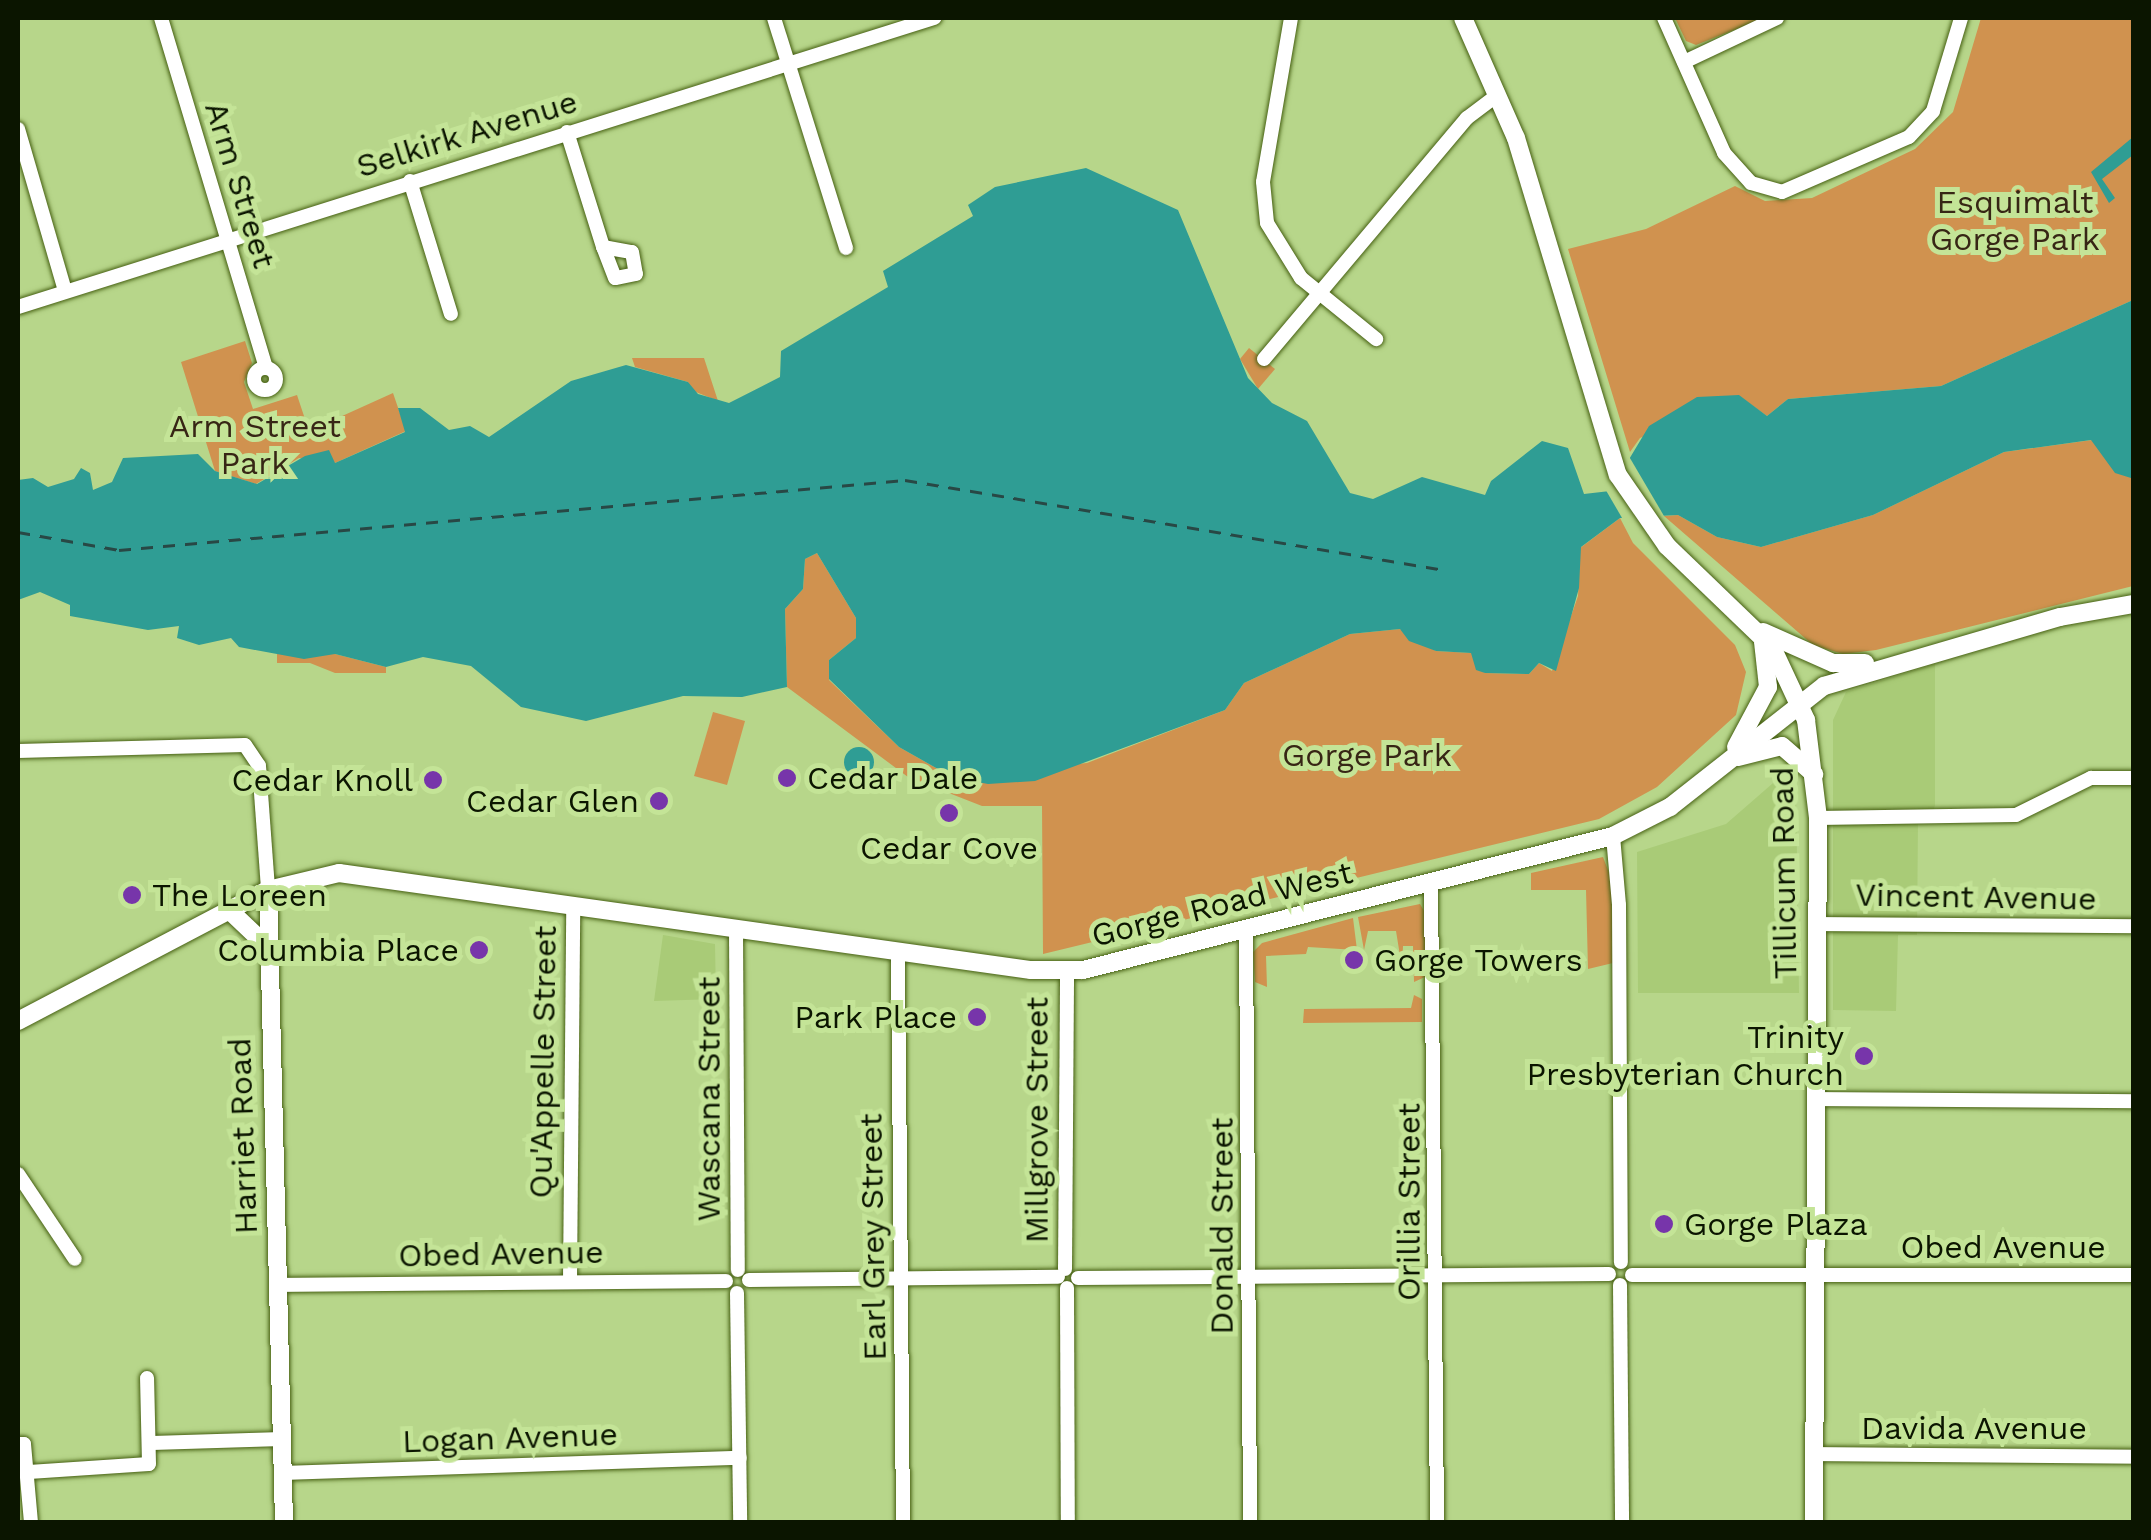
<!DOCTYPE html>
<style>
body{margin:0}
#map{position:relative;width:2151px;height:1540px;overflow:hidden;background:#b7d68a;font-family:"Work Sans",sans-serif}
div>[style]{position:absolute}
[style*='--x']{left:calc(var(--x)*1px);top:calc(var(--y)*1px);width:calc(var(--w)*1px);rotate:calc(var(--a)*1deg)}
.built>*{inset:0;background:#a9cb77}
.green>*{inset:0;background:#d0924f}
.water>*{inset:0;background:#2f9d94}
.round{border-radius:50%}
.pier>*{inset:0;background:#b7d68a}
.ferry>*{height:2.5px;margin-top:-1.25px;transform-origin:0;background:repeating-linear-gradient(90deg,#284845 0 12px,transparent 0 22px)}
.roads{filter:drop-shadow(0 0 2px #466012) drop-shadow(0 0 2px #466012)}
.minor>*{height:14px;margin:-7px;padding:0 7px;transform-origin:7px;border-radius:7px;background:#fff}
.minor>.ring{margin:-7px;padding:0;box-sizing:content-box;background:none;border:14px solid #fff;border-radius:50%}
.major>*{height:18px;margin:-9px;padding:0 9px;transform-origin:9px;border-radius:9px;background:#fff}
.dots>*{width:28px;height:28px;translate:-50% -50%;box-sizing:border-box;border:5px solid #c4e497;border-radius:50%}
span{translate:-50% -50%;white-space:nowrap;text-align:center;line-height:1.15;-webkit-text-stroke:10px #c4e497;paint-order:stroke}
.street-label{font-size:32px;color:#0b1500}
.park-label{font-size:32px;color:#372615}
.poi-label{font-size:32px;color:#0b1500}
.left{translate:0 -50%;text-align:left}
.right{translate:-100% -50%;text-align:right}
.frame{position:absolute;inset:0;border:20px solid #0b1500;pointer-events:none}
</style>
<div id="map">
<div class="built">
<div style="clip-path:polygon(1935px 664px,1935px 805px,1931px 821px,1918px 821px,1917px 935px,1898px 935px,1896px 1011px,1833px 1010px,1833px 720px,1846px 692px)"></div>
<div style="clip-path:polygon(1788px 770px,1796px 794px,1799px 993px,1638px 993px,1637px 852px,1726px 824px)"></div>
<div style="clip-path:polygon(663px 935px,715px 944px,716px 999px,654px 1001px)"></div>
</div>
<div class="green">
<div style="clip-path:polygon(1675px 18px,1764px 18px,1696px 45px,1686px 41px)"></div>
<div style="clip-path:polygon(1981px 18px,2133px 18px,2133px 300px,1941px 386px,1788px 399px,1767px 416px,1739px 396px,1640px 438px,1630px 452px,1568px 249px,1646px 229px,1735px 186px,1765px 201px,1812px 198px,1915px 149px,1953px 112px)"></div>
<div style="clip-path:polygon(245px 341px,252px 363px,244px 382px,253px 409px,297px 395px,309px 431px,393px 393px,406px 431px,335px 463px,299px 458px,256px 484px,215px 471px,181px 362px)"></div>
<div style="clip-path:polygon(1249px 348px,1275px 369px,1258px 389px,1240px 359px)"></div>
<div style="clip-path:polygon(632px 358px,704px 358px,718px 401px,691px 390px,688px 382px,635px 367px)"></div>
<div style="clip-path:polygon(2092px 440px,2132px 478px,2133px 586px,1876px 650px,1843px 654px,1813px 645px,1664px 516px,1678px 515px,1717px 537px,1761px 547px,1873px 515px,2004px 452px)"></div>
<div style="clip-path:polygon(1620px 518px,1633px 543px,1735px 645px,1746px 672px,1736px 715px,1657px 787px,1599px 819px,1043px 954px,1042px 806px,982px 806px,908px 777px,787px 687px,785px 609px,803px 589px,805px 559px,817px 553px,856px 618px,856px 638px,829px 660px,829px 680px,899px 747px,952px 777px,1087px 763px,1225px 710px,1244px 683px,1350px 634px,1400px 629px,1436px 651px,1472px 653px,1485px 673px,1529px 674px,1539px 663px,1552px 671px,1578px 596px,1580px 548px)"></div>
<div style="clip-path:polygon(277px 653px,335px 654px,386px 667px,386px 673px,335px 673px,310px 663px,277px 663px)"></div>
<div style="clip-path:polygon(713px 712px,745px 721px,727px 785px,694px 776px)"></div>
<div style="clip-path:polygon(1603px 857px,1611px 878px,1613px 963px,1588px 969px,1586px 890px,1531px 890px,1531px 873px)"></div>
<div style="clip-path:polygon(1420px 904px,1427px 916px,1425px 977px,1414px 982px,1413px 946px,1403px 946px,1402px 968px,1396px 931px,1368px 931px,1364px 950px,1358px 917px)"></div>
<div style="clip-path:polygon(1353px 918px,1357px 950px,1308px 947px,1306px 954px,1266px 956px,1267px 987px,1255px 982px,1253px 952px,1262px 943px)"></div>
<div style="clip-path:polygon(1414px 995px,1422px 999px,1422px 1022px,1303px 1023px,1304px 1009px,1411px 1008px)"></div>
</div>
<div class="water">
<div style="clip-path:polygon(2133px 137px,2133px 155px,2102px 179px,2115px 198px,2109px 203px,2091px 172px)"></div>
<div style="clip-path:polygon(1086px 168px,1178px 210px,1248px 378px,1272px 403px,1307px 421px,1350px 493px,1373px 499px,1422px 477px,1485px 495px,1491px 481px,1542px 441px,1568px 448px,1584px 494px,1610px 491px,1649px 426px,1697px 397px,1739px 395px,1767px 416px,1788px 399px,1941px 386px,2133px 300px,2133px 486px,2131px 478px,2115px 473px,2091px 440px,2004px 452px,1873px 515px,1761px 547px,1717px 537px,1678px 515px,1620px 518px,1581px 547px,1579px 588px,1556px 671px,1539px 663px,1529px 674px,1485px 673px,1476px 670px,1471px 653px,1436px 651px,1409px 641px,1400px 629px,1350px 634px,1244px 683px,1225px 710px,1035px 781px,988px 784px,952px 777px,899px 747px,829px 679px,829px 660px,856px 638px,856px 618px,817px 553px,805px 559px,803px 589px,785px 609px,787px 687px,742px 697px,683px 696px,586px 721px,521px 707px,471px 666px,423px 657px,386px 667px,335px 654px,304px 659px,239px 647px,231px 638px,199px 645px,177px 638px,179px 626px,148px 630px,70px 616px,70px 605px,40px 592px,18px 600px,18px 480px,33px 478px,48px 487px,74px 479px,81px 468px,90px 473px,93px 490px,112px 482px,123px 458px,198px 454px,215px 471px,257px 484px,305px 456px,329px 450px,335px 463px,405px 432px,398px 408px,420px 408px,449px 430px,470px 426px,489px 437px,571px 381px,626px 365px,688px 382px,698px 394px,729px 403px,780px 377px,781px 351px,888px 287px,883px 271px,973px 216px,968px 205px,995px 187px)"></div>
<div class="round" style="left:844px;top:747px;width:30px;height:30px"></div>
</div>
<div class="pier">
<div style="clip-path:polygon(1627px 453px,1664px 516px,1659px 521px,1625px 523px,1604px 487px)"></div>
</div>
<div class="ferry">
<div style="--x:18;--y:532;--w:103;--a:10.1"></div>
<div style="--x:119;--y:550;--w:789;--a:-5.09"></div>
<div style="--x:905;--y:480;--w:541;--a:9.46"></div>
</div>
<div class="roads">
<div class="minor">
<div style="--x:161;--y:18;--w:365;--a:73.3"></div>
<div style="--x:774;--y:18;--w:241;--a:72.6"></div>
<div style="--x:1291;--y:18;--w:166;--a:99.7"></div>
<div style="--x:1263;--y:182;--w:41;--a:84.4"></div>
<div style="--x:1267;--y:223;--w:65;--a:58.3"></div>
<div style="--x:1301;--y:278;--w:97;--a:39.1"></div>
<div style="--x:1664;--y:18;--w:148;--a:66"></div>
<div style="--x:1724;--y:153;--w:40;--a:48"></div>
<div style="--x:1751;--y:183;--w:32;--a:16"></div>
<div style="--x:1782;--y:192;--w:138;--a:-23.4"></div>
<div style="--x:1909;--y:137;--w:35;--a:-47"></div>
<div style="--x:1933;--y:111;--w:97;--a:-73.2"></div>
<div style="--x:1684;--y:62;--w:103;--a:-25.3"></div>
<div style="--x:18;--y:129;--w:169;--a:73.8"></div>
<div style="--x:567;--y:132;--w:121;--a:72.6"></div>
<div style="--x:410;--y:181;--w:139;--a:72.9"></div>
<div style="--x:603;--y:247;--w:29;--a:10"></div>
<div style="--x:632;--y:252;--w:22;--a:80"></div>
<div style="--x:636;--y:274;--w:21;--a:169"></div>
<div style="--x:615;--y:278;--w:33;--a:-111"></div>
<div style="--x:18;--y:307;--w:961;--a:-17.51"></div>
<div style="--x:1264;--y:359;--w:315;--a:-49.9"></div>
<div style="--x:1467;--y:118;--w:39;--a:-37"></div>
<div class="ring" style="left:254px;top:368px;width:8px;height:8px"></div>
<div style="--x:18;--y:751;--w:227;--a:-1.5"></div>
<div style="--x:245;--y:745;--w:25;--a:56"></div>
<div style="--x:259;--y:766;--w:124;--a:85.8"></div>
<div style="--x:1818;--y:818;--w:198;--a:-0.9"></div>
<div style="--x:2016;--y:815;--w:84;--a:-26.3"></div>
<div style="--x:2091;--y:778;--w:43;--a:0"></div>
<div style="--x:1613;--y:836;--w:69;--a:85"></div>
<div style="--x:1619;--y:905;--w:357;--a:89.7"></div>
<div style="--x:1431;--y:882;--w:640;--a:89.46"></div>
<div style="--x:1818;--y:924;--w:316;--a:0.4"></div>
<div style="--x:736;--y:928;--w:342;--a:89.7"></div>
<div style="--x:1246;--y:930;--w:592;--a:89.61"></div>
<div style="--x:898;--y:952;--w:570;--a:89.5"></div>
<div style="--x:1816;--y:1099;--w:318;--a:0.4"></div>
<div style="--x:18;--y:1174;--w:102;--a:56.2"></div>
<div style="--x:1065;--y:1269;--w:297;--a:-89.6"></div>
<div style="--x:1632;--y:1275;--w:502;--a:0"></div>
<div style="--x:1078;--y:1278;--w:531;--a:-0.43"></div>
<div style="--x:570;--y:1280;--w:374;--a:-89.5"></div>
<div style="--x:749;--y:1280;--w:309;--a:-0.6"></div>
<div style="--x:277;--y:1285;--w:449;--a:-0.5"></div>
<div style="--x:1620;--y:1285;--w:237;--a:89.5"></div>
<div style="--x:1067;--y:1288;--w:234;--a:89.8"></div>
<div style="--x:737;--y:1293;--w:229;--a:89.2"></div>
<div style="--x:152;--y:1443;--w:130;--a:-1.8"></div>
<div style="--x:18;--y:1444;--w:6;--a:0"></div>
<div style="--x:24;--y:1444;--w:78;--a:84.9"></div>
<div style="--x:1814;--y:1454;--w:320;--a:0.5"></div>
<div style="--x:29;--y:1472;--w:120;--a:-3.8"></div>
<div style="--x:149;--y:1464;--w:86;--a:-91.3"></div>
<div style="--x:282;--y:1473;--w:458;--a:-1.9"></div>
</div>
<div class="major">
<div style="--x:1463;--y:18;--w:131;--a:66.2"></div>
<div style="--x:1516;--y:138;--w:352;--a:73.2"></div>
<div style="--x:1618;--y:475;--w:86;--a:55.4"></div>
<div style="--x:1667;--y:546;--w:146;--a:43.9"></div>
<div style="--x:1772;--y:647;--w:81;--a:65"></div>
<div style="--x:1806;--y:720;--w:99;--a:83"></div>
<div style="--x:1818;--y:818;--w:704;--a:90.33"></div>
<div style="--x:1763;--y:632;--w:77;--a:23.9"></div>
<div style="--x:1833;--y:663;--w:32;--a:0"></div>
<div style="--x:1736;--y:747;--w:68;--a:-61.9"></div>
<div style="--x:1768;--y:687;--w:45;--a:-96.3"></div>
<div style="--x:1738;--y:757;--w:45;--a:-14"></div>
<div style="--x:1782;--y:746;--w:43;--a:41.2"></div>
<div style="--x:268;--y:890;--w:632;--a:88.55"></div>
<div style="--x:229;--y:910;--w:54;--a:43.5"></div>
<div style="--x:18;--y:1021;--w:282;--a:-27.7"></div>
<div style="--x:268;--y:890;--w:73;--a:-13.5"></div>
<div style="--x:339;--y:873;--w:699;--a:7.98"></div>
<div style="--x:1031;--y:970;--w:52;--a:0"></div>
<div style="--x:1083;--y:970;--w:547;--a:-14.19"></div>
<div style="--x:1613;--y:836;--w:64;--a:-27"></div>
<div style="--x:1670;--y:807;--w:196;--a:-38.2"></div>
<div style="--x:1824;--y:686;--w:246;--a:-16.3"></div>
<div style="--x:2060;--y:617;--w:75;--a:-10"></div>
</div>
</div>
<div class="dots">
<div style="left:787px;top:778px;background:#7735aa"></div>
<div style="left:433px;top:780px;background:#7735aa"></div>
<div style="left:659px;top:801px;background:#7735aa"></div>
<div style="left:949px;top:813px;background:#7735aa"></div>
<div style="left:132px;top:895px;background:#7735aa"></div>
<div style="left:479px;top:950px;background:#7735aa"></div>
<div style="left:1354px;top:960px;background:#7735aa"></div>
<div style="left:977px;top:1017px;background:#7735aa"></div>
<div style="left:1864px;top:1056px;background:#7735aa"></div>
<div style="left:1664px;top:1224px;background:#7735aa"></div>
</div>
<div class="street-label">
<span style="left:467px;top:134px;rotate:-17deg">Selkirk Avenue</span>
<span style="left:240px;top:185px;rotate:73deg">Arm Street</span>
<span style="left:1784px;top:873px;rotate:-91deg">Tillicum Road</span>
<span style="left:1976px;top:897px;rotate:1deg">Vincent Avenue</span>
<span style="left:1222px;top:904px;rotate:-14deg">Gorge Road West</span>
<span style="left:543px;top:1062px;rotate:-89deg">Qu'Appelle Street</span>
<span style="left:709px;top:1099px;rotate:-90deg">Wascana Street</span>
<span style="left:1037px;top:1120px;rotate:-90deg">Millgrove Street</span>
<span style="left:243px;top:1136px;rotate:-92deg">Harriet Road</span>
<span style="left:1409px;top:1202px;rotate:-90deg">Orillia Street</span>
<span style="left:1222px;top:1226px;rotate:-90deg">Donald Street</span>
<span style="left:873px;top:1237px;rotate:-91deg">Earl Grey Street</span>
<span style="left:2003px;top:1247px">Obed Avenue</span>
<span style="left:501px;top:1254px;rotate:-1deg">Obed Avenue</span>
<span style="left:1974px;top:1428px">Davida Avenue</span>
<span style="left:510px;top:1438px;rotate:-2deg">Logan Avenue</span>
</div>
<div class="park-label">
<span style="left:2015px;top:221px">Esquimalt<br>Gorge Park</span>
<span style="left:255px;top:445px">Arm Street<br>Park</span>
<span style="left:1367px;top:755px">Gorge Park</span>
</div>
<div class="poi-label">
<span class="left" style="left:807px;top:778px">Cedar Dale</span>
<span class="right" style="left:413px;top:780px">Cedar Knoll</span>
<span class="right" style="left:639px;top:801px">Cedar Glen</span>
<span style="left:949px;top:848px">Cedar Cove</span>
<span class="left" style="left:152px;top:895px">The Loreen</span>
<span class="right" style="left:459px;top:950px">Columbia Place</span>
<span class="left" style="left:1374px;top:960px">Gorge Towers</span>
<span class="right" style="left:957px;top:1017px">Park Place</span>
<span class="right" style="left:1844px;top:1056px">Trinity<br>Presbyterian Church</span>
<span class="left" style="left:1684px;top:1224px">Gorge Plaza</span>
</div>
<div class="frame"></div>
</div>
